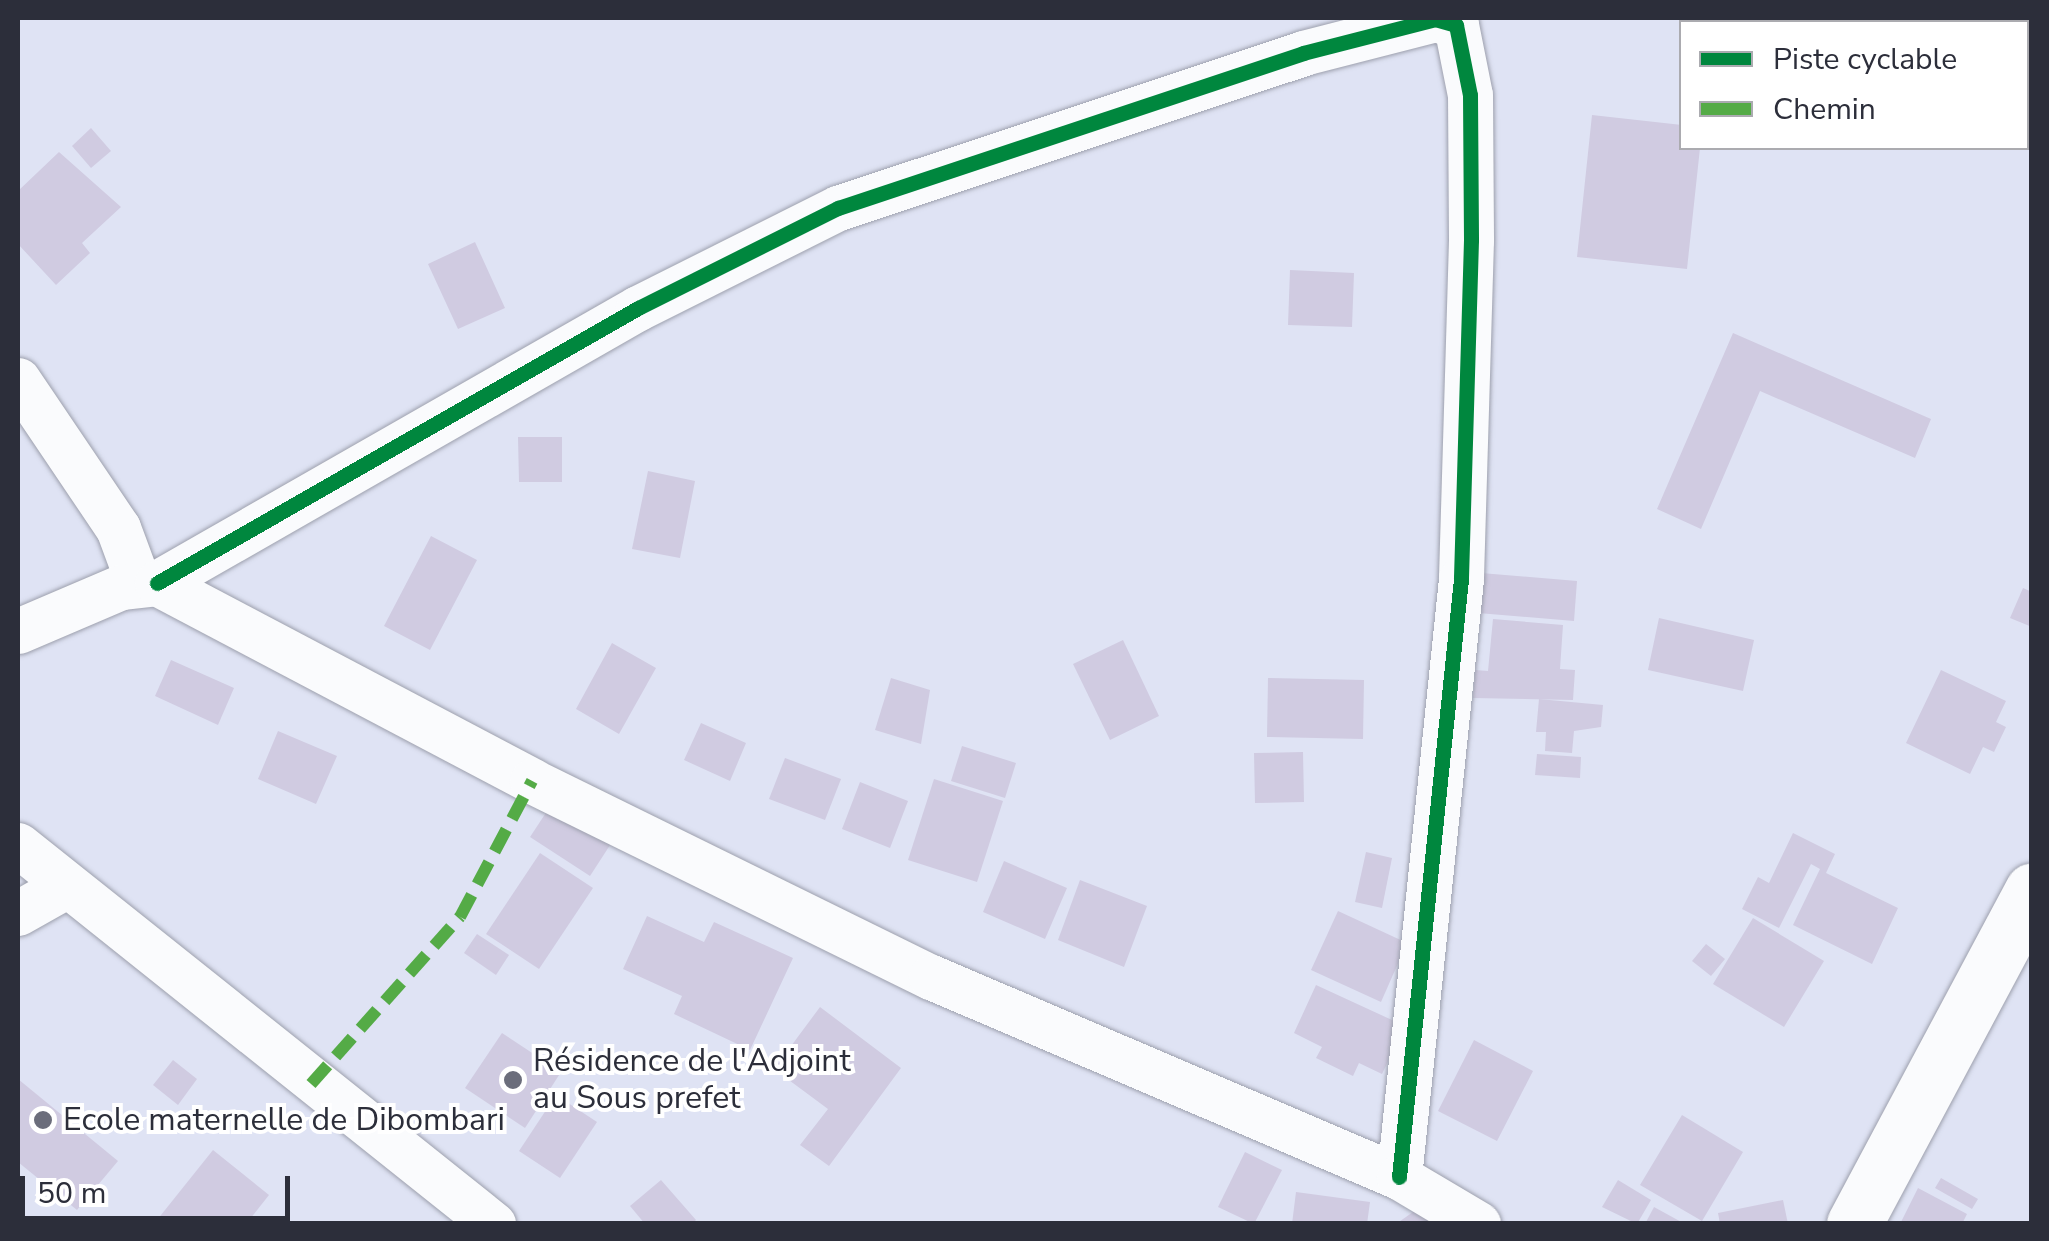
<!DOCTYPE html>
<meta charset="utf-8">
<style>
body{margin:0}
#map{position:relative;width:2049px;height:1241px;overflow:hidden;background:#dfe3f4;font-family:"Nunito Sans",sans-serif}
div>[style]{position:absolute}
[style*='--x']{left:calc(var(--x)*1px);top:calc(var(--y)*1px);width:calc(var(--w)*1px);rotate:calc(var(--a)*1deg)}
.building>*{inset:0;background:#d0cbe1}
.roads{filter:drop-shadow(0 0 2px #9da0ad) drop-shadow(0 0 2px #9da0ad)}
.minor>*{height:45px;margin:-22.5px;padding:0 22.5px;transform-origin:22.5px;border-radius:22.5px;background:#fafbfd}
.major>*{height:55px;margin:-27.5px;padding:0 27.5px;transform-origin:27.5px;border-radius:27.5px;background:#fafbfd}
.quiet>*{height:12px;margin-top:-6px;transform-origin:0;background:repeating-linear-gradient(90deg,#54ab46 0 25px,transparent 0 37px)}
.cycleway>*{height:15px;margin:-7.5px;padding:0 7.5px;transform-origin:7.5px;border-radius:7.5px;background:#00873e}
.dots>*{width:28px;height:28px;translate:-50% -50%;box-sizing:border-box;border:5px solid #fff;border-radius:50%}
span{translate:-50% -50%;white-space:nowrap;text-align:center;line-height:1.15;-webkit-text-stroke:8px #fff;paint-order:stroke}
.poi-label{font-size:32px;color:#2c2e3a}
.left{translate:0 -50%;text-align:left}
.frame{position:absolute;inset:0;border:20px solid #2c2e3a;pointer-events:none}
.legend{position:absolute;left:1679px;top:20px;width:350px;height:130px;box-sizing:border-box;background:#fff;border:2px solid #ababb0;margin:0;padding:12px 18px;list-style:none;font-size:30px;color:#2c2e3a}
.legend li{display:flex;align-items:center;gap:20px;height:50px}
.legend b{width:50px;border:2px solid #ababb0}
.scale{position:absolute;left:20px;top:1176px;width:270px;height:45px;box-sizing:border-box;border:5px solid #2c2e3a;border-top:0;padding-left:12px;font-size:30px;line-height:35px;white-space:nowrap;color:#2c2e3a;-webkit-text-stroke:8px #fff;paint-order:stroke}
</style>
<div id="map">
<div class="building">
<div style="clip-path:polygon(1592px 115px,1682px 125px,1682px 148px,1700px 148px,1687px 269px,1577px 257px)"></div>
<div style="clip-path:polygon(91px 128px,111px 151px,91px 168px,72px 146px)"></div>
<div style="clip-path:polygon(59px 152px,121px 207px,82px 243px,90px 253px,56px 285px,18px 244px,18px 191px)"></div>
<div style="clip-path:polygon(475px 242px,505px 308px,458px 329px,428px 264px)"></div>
<div style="clip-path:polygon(1290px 270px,1354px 273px,1352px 327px,1288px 325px)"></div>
<div style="clip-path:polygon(1733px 333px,1931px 419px,1915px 458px,1760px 391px,1701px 529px,1657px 509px)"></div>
<div style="clip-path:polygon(518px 437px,562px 437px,562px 482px,519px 482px)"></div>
<div style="clip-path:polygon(648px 471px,695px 481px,680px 558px,632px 549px)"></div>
<div style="clip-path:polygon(431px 536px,477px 560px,430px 650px,384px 626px)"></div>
<div style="clip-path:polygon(1481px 573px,1577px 581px,1574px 621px,1478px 613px)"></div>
<div style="clip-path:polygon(2023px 588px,2032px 592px,2032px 627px,2010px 618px)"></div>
<div style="clip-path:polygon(1659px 618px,1754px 640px,1743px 691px,1648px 670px)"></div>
<div style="clip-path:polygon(1493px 619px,1563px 625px,1560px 669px,1575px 670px,1573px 700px,1473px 698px,1475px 670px,1488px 671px)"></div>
<div style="clip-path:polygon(1123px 640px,1159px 716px,1110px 740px,1073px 664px)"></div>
<div style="clip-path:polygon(612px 643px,656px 668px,619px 734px,576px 709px)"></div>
<div style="clip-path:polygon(171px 660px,234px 688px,218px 725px,155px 696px)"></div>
<div style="clip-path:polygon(1941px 670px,2006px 701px,1996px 722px,2006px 727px,1994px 752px,1983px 747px,1970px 774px,1906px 743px)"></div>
<div style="clip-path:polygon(891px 678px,930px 690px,921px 744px,875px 730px)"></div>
<div style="clip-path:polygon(1268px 678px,1364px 680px,1363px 739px,1267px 737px)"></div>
<div style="clip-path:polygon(1539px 699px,1603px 705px,1601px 727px,1574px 731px,1572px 753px,1545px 751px,1546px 732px,1536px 732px)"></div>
<div style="clip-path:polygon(701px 723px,746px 743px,730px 781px,684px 760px)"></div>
<div style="clip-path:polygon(278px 731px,337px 756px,316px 804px,258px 779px)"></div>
<div style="clip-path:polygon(962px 746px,1016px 763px,1005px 798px,951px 781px)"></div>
<div style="clip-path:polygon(1303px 752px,1304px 802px,1255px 803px,1254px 753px)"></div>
<div style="clip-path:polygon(1537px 754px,1581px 757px,1580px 778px,1535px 775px)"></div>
<div style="clip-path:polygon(785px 758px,841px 779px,825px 820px,769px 799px)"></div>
<div style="clip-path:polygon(934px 779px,1003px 801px,977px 882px,908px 860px)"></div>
<div style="clip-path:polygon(860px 782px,908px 801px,890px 848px,842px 829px)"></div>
<div style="clip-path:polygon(555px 799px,614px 839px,590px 876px,530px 837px)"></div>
<div style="clip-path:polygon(1793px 833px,1835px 854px,1826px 873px,1898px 908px,1872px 964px,1793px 925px,1820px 869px,1811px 864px,1779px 928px,1742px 909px,1758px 877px,1769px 883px)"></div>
<div style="clip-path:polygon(1366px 852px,1392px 858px,1382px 908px,1355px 902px)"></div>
<div style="clip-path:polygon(540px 853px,593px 888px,539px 969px,486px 934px)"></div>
<div style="clip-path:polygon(1004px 861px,1067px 888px,1045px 939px,983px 912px)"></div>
<div style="clip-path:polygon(1080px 880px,1147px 906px,1124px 967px,1058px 940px)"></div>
<div style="clip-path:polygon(1338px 911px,1407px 943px,1381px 1002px,1311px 970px)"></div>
<div style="clip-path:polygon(647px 916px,704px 942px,714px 922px,793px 958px,750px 1050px,674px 1014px,682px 996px,623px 969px)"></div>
<div style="clip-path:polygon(1753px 918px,1824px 961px,1784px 1027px,1713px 984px)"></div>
<div style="clip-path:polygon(477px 934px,509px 955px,496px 975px,464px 953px)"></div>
<div style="clip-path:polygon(1706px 944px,1725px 959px,1711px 976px,1692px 961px)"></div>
<div style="clip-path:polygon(1316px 985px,1405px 1026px,1382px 1074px,1359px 1063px,1353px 1076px,1316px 1058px,1322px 1047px,1294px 1033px)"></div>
<div style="clip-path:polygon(820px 1007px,901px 1068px,829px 1166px,800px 1145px,828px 1109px,774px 1069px)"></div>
<div style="clip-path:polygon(502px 1033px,561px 1072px,525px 1128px,465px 1088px)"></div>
<div style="clip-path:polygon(1474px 1040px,1533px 1071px,1497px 1141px,1438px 1111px)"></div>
<div style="clip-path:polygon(173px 1060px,197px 1079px,178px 1105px,153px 1085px)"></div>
<div style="clip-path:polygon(18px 1079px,118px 1161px,77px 1210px,18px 1162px)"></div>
<div style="clip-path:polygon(556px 1095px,597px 1122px,560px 1178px,519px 1151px)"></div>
<div style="clip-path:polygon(1682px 1115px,1743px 1152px,1702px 1221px,1640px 1185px)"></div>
<div style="clip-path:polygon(213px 1150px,269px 1195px,246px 1224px,161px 1224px,157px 1220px)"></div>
<div style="clip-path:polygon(1245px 1152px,1282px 1170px,1254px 1224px,1218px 1207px)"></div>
<div style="clip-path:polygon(1941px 1178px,1978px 1199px,1972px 1209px,1935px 1188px)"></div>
<div style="clip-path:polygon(661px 1180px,696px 1220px,692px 1224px,645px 1224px,630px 1206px)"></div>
<div style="clip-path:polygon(1618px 1180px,1651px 1200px,1637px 1224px,1602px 1207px)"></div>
<div style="clip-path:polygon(1918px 1188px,1967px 1214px,1962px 1224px,1900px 1224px)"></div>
<div style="clip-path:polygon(1296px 1192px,1370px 1202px,1367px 1224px,1292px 1224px)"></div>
<div style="clip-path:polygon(1430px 1200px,1446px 1224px,1396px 1224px)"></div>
<div style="clip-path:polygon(1783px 1200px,1788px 1224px,1720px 1224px,1718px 1213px)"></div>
<div style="clip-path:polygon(1654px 1207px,1685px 1224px,1645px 1224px)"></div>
</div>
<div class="roads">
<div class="minor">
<div style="--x:18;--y:380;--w:179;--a:56"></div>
<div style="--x:118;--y:528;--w:58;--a:69.7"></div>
<div style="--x:157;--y:583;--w:554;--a:-29.76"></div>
<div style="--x:638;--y:308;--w:224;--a:-26.6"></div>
<div style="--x:838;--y:208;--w:490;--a:-18.4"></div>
<div style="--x:1303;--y:53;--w:136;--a:-14.4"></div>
<div style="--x:1435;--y:19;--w:22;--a:16"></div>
<div style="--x:1456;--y:25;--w:71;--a:78.7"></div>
<div style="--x:1470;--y:95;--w:145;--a:89.6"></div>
<div style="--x:1471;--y:240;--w:339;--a:91.7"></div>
<div style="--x:1461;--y:579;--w:601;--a:95.92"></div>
<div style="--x:18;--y:631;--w:112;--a:-23.1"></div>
<div style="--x:121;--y:587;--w:36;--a:-6"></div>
<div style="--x:157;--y:583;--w:424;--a:27.8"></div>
<div style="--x:532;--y:781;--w:445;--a:26.2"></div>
<div style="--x:931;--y:977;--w:509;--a:23.14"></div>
<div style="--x:1399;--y:1177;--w:92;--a:30.7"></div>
<div style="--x:18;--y:845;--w:608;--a:38.59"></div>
<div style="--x:18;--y:913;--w:53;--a:-29.5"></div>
</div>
<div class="major">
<div style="--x:1854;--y:1224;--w:378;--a:-61.9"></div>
</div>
</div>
<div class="quiet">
<div style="--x:311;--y:1084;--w:224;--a:-48.3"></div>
<div style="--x:460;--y:917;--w:154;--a:-62.1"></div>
</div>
<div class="cycleway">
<div style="--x:157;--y:583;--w:554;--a:-29.76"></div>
<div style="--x:638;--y:308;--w:224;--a:-26.6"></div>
<div style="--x:838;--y:208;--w:490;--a:-18.4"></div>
<div style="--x:1303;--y:53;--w:136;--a:-14.4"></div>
<div style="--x:1435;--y:19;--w:22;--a:16"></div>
<div style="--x:1456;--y:25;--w:71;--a:78.7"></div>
<div style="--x:1470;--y:95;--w:145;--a:89.6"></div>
<div style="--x:1471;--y:240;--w:339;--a:91.7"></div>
<div style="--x:1461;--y:579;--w:601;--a:95.92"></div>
</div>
<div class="dots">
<div style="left:513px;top:1080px;background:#6b6d7b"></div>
<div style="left:43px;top:1120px;background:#6b6d7b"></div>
</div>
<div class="poi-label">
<span class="left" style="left:533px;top:1080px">Résidence de l'Adjoint<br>au Sous prefet</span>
<span class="left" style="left:63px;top:1120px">Ecole maternelle de Dibombari</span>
</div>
<div class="frame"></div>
<ul class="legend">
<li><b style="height:12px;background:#00873e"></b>Piste cyclable</li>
<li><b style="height:12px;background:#54ab46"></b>Chemin</li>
</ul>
<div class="scale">50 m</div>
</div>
